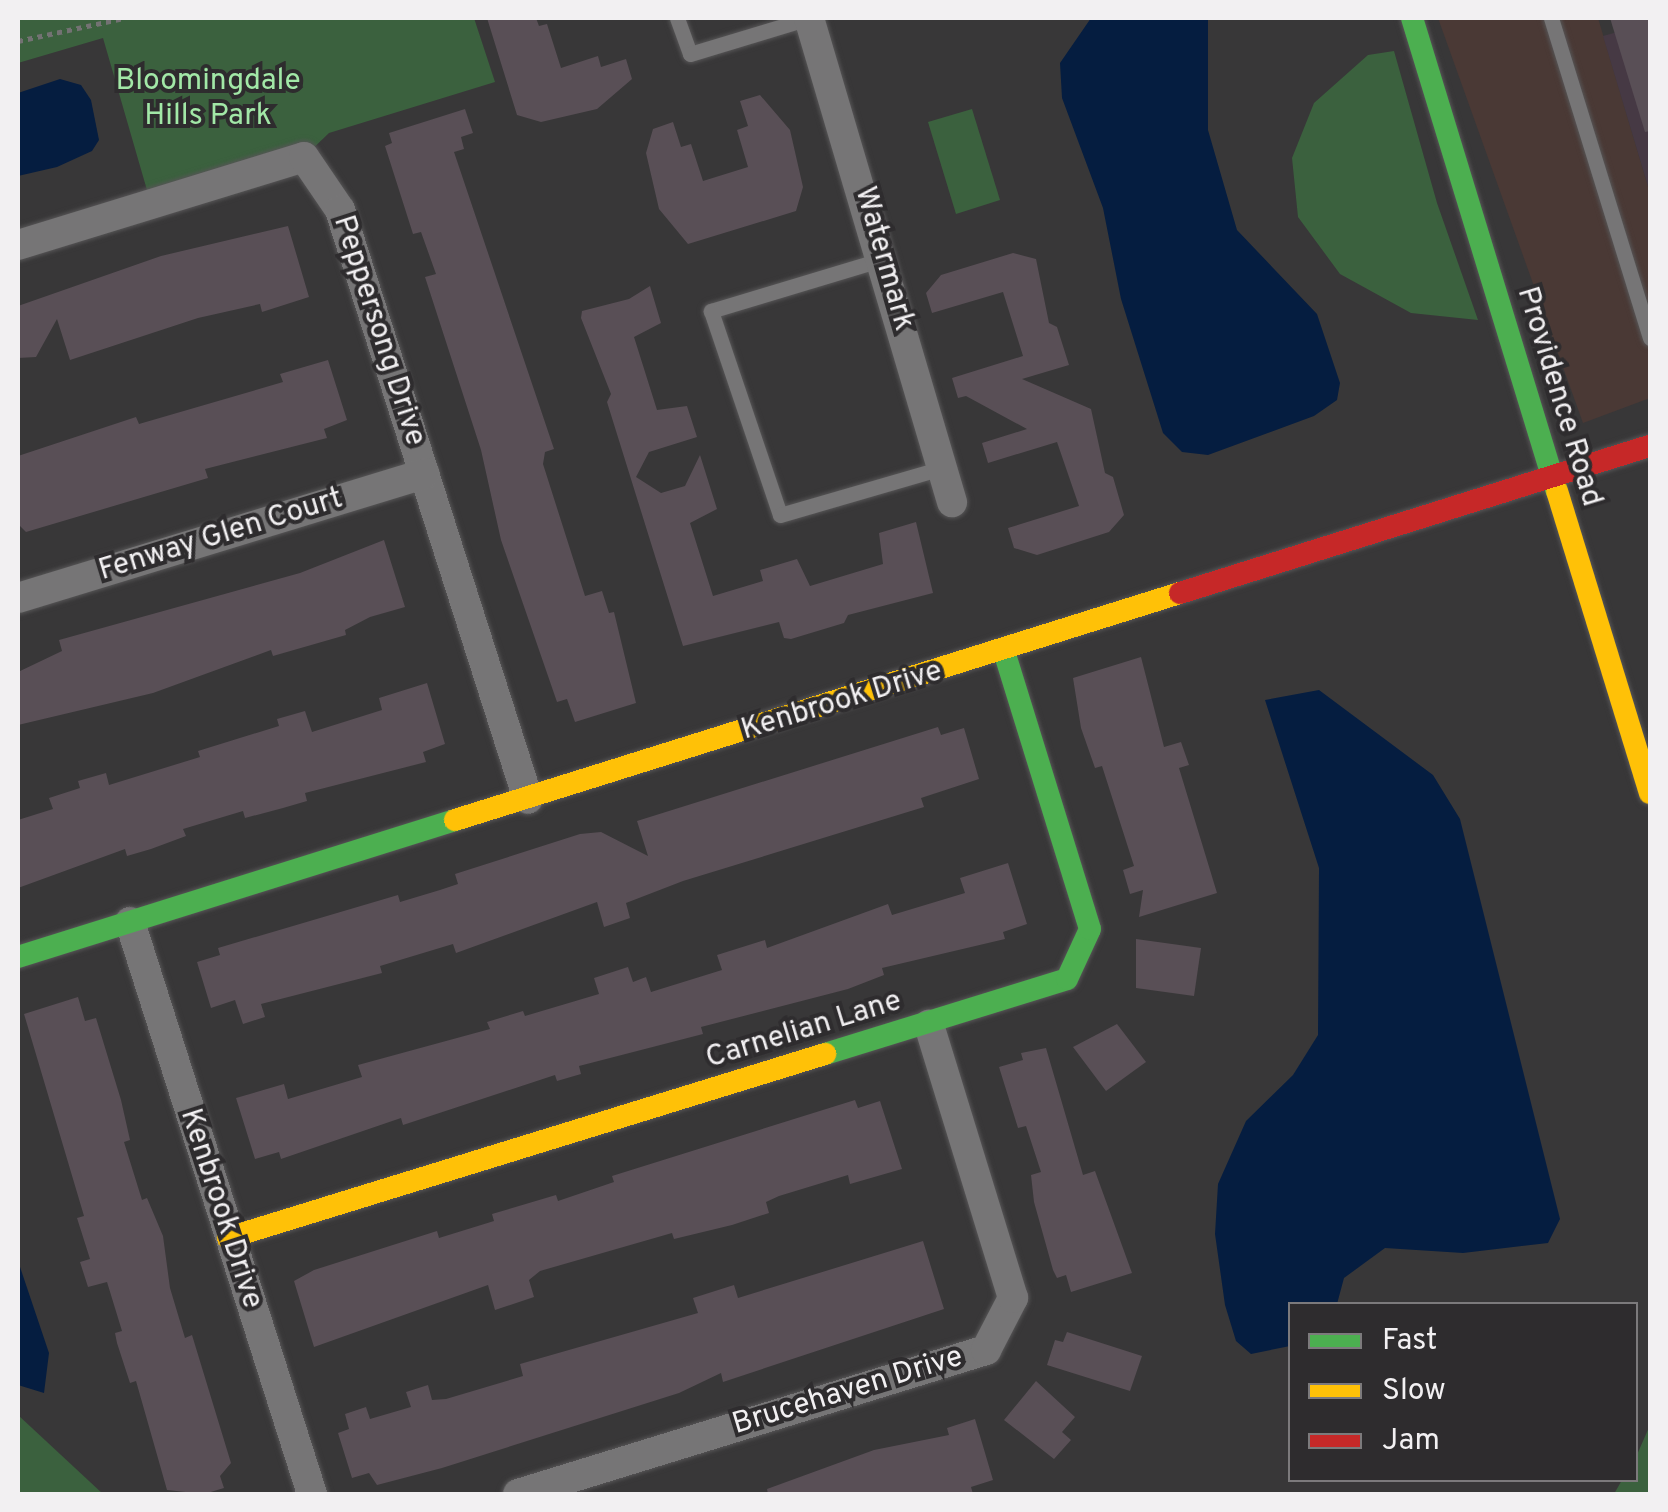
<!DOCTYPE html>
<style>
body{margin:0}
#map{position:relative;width:1668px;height:1512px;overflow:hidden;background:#383738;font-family:Overpass,sans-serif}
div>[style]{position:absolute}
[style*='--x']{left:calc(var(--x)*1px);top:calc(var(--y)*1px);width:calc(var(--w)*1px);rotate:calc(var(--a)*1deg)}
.commercial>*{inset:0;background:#4a3935}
.education>*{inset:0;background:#463944}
.green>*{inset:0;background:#3b613e}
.water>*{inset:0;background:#051d40}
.building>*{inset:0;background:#594f56}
.path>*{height:5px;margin-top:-2.5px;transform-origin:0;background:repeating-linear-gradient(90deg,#737273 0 5px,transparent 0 10px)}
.roads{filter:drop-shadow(0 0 2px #565556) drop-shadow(0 0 2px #565556)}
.lane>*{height:15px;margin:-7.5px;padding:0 7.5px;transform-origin:7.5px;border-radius:7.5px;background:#767576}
.street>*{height:30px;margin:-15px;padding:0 15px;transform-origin:15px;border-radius:15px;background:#767576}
.fast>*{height:22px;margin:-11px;padding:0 11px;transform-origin:11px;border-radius:11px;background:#4caf50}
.slow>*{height:22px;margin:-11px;padding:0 11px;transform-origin:11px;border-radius:11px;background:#ffc107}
.jam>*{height:22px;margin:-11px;padding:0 11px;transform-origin:11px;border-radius:11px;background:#c62828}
span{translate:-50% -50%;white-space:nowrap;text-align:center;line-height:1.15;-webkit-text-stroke:8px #2e2c2e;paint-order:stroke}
.park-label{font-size:30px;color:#a2e8a7}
.street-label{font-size:30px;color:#f2f0f2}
.frame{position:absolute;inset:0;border:20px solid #f2f0f2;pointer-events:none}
.legend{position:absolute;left:1288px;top:1302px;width:350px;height:180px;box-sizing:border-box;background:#2e2c2e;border:2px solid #7c7a7c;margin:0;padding:12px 18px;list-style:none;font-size:30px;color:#f2f0f2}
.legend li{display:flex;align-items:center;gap:20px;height:50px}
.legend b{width:50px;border:2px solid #7c7a7c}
</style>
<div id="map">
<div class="commercial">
<div style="clip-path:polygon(1438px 18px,1598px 18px,1650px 193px,1650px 398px,1583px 423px)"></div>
</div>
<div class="education">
<div style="clip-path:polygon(1650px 23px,1650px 193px,1603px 36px)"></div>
</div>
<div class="green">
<div style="clip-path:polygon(18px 18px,474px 18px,495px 82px,329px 133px,304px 157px,151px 204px,103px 38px,18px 63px)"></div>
<div style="clip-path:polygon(1394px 51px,1437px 203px,1478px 320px,1411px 313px,1340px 274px,1298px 217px,1292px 158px,1314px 103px,1368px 55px)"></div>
<div style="clip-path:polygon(972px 109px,1000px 200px,956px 214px,928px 122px)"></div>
<div style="clip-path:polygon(18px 1415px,103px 1494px,18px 1494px)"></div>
<div style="clip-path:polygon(1650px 1425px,1650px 1494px,1614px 1494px,1622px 1480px,1636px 1480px,1636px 1457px)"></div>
</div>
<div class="water">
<div style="clip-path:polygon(1091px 18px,1208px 18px,1208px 130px,1237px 230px,1317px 314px,1340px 383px,1337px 400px,1314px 416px,1208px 455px,1182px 452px,1163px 433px,1121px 299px,1103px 208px,1062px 98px,1060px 63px)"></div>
<div style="clip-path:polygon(60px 79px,81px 85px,91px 100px,99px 140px,92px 151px,57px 167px,18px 176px,18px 93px)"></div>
<div style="clip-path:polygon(1319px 690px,1433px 775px,1460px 819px,1560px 1219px,1548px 1243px,1463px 1253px,1385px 1248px,1344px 1278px,1337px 1304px,1290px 1304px,1290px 1346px,1251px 1354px,1236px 1341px,1225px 1305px,1215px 1234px,1218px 1184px,1246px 1121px,1293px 1075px,1318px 1035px,1319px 868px,1265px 700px)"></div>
<div style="clip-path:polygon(18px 1261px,49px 1353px,44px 1393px,18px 1385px)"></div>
</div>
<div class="building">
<div style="clip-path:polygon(487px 18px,536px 18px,539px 26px,547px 24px,561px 68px,598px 56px,601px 67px,626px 59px,632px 79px,597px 109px,541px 122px,517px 115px)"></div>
<div style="clip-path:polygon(1610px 18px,1650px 18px,1650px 131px,1645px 132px)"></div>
<div style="clip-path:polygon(760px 95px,790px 130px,803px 187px,796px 211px,688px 244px,659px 209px,646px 153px,653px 129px,673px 122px,681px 147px,691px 144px,703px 181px,748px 167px,737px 130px,748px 126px,740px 101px)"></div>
<div style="clip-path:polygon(465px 109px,473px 133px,461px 137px,464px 149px,454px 152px,554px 449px,545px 452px,543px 464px,585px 596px,602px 591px,609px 613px,614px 612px,636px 703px,575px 722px,567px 699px,557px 702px,501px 540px,481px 450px,425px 277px,436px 274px,421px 232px,413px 234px,385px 146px,392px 143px,389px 133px)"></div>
<div style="clip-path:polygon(288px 226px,309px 297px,262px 312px,260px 304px,198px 318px,70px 360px,57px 319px,36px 357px,18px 358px,18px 306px,161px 256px)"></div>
<div style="clip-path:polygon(1013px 253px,1036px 259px,1049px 323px,1057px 327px,1069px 365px,1022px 379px,1091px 409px,1105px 473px,1113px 477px,1124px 515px,1109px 532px,1037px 555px,1014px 548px,1008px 528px,1079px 506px,1057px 442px,988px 463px,982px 443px,1027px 429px,966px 396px,958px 398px,952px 378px,1023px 356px,1003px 292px,932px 313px,926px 293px,941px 275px)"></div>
<div style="clip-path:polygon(650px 286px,661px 323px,634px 337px,657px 410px,687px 406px,697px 437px,649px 452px,636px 477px,661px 493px,685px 486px,700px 455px,717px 509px,690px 523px,713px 596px,763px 581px,760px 570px,797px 559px,810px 586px,883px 564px,879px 533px,916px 522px,933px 593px,848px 615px,844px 623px,791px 639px,784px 638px,779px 622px,683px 646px,607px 402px,611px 394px,581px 318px,582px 311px,629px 299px)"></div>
<div style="clip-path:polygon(328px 360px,347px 420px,324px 429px,327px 438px,205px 469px,208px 478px,26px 532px,18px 524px,18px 456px,136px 417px,139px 424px,283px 382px,280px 374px)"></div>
<div style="clip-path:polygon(384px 540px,405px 607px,370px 617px,345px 630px,346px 635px,273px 656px,271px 650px,153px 693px,18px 725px,18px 672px,62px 651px,59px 640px,300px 573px)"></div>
<div style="clip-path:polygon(1141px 657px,1164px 747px,1181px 742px,1189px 765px,1179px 768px,1217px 893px,1139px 917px,1143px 890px,1130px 894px,1123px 870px,1134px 866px,1102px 766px,1095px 768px,1081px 728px,1073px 678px)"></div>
<div style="clip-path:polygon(427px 683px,445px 744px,423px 752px,426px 762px,305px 793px,307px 801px,283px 808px,245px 818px,243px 811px,183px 829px,186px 836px,151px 849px,127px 856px,125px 849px,18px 888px,18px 820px,53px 809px,49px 798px,80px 788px,78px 781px,106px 773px,109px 785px,200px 757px,198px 751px,279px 726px,277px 719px,305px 711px,312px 732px,382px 710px,379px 698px)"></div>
<div style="clip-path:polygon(938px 727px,941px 735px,964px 728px,979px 779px,921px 798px,924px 807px,683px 881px,626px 903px,630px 918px,604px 927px,597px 902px,456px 953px,453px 944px,380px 966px,382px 973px,261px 1004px,265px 1017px,243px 1024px,235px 1000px,211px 1008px,197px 962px,220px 955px,218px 948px,398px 895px,400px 902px,440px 890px,458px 884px,455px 874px,580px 834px,601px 832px,648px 856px,637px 821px)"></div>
<div style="clip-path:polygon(1008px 863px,1027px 924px,1003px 932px,1005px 939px,882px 968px,884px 975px,848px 989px,701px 1027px,703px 1034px,579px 1066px,581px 1074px,557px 1081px,555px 1075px,403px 1125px,401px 1118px,281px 1159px,279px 1152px,255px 1159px,236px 1098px,284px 1084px,288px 1099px,362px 1077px,358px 1065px,490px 1029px,487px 1022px,523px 1011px,525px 1016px,599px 994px,594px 978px,628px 967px,633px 982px,646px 977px,651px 992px,722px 970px,717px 955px,765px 940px,767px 948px,888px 904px,892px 915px,965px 893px,960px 878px)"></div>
<div style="clip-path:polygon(1136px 939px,1201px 948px,1194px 996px,1136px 988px)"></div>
<div style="clip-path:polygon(78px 997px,85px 1021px,96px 1018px,121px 1100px,130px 1140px,124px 1142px,142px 1200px,147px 1198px,163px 1236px,170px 1288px,185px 1338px,192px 1335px,231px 1463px,220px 1476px,224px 1488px,204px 1494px,167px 1490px,136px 1381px,130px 1383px,117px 1343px,115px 1333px,122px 1331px,107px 1282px,88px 1287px,80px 1262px,90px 1259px,77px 1218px,84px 1216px,24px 1014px)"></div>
<div style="clip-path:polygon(1117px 1024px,1146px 1062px,1106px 1091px,1073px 1047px)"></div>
<div style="clip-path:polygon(1046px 1048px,1083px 1175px,1095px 1171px,1132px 1273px,1071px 1292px,1066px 1275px,1057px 1278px,1053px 1270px,1034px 1202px,1031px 1175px,1041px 1172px,1026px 1126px,1018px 1128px,999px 1067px,1023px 1060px,1021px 1053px)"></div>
<div style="clip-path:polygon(855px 1100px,858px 1108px,880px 1101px,902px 1169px,850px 1184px,848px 1175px,779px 1196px,766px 1202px,769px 1213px,732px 1225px,674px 1239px,672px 1233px,540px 1271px,529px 1280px,534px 1297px,495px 1310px,488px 1285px,314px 1347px,294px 1281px,314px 1270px,437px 1231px,439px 1238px,494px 1221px,492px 1214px,556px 1195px,558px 1201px,614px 1182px,612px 1176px)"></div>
<div style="clip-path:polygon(923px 1241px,944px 1309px,723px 1382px,721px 1373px,679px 1393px,442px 1468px,377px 1485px,369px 1473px,352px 1478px,338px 1433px,349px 1429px,345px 1414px,366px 1407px,370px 1419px,411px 1407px,406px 1392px,428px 1385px,432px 1400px,446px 1399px,523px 1376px,520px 1364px,698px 1313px,693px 1298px,734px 1285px,738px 1298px)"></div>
<div style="clip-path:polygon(1067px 1332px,1142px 1356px,1130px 1391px,1047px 1365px,1055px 1340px,1063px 1342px)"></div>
<div style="clip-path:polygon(1036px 1381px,1075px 1417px,1062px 1432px,1071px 1440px,1054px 1459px,1004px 1420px)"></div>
<div style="clip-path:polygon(975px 1419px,993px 1480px,971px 1487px,973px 1494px,768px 1494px,767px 1489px,874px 1450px,949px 1435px,947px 1428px)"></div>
</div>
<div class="path">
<div style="--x:18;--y:41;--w:108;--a:-12.2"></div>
</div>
<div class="roads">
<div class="lane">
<div style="--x:677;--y:18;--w:38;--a:70"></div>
<div style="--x:690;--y:54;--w:124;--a:-16.8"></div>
<div style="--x:1551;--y:18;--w:335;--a:72.8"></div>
<div style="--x:883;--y:259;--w:180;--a:163.2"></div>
<div style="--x:711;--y:311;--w:215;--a:71.3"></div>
<div style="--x:780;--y:515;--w:169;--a:-16.2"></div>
</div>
<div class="street">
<div style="--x:809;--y:18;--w:505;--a:73.54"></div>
<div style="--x:18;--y:245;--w:299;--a:-17.1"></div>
<div style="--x:304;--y:157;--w:64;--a:55.8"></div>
<div style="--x:340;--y:210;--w:618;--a:72.3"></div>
<div style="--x:18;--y:598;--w:425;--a:-17"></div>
<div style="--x:130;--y:922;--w:600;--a:72.35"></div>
<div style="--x:518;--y:1494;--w:490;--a:-17.1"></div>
<div style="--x:986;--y:1350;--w:59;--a:-62.6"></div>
<div style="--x:1013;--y:1298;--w:286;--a:-107.1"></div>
</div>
<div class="fast">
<div style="--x:1412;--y:18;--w:495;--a:73"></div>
<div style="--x:18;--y:957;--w:458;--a:-17.4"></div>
<div style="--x:825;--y:1054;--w:253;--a:-17.2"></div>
<div style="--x:1067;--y:979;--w:55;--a:-65.3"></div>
<div style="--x:1090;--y:929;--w:290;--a:-107.2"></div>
</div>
<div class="slow">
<div style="--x:1557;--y:491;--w:316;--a:72.9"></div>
<div style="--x:455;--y:820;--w:760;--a:-17.39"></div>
<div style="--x:228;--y:1238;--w:625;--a:-17.13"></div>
</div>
<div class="jam">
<div style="--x:1180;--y:593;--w:492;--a:-17.4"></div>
</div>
</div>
<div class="park-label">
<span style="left:208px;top:99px">Bloomingdale<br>Hills Park</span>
</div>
<div class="street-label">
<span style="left:883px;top:259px;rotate:74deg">Watermark</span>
<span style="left:378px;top:331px;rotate:72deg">Peppersong Drive</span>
<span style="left:1558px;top:397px;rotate:73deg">Providence Road</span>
<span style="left:221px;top:536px;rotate:-17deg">Fenway Glen Court</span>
<span style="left:842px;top:702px;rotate:-17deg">Kenbrook Drive</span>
<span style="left:804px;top:1031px;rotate:-17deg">Carnelian Lane</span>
<span style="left:220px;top:1209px;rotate:72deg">Kenbrook Drive</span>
<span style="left:848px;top:1392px;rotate:-17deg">Brucehaven Drive</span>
</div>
<div class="frame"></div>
<ul class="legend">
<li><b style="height:12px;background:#4caf50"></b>Fast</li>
<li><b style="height:12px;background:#ffc107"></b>Slow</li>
<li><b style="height:12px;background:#c62828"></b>Jam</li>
</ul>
</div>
